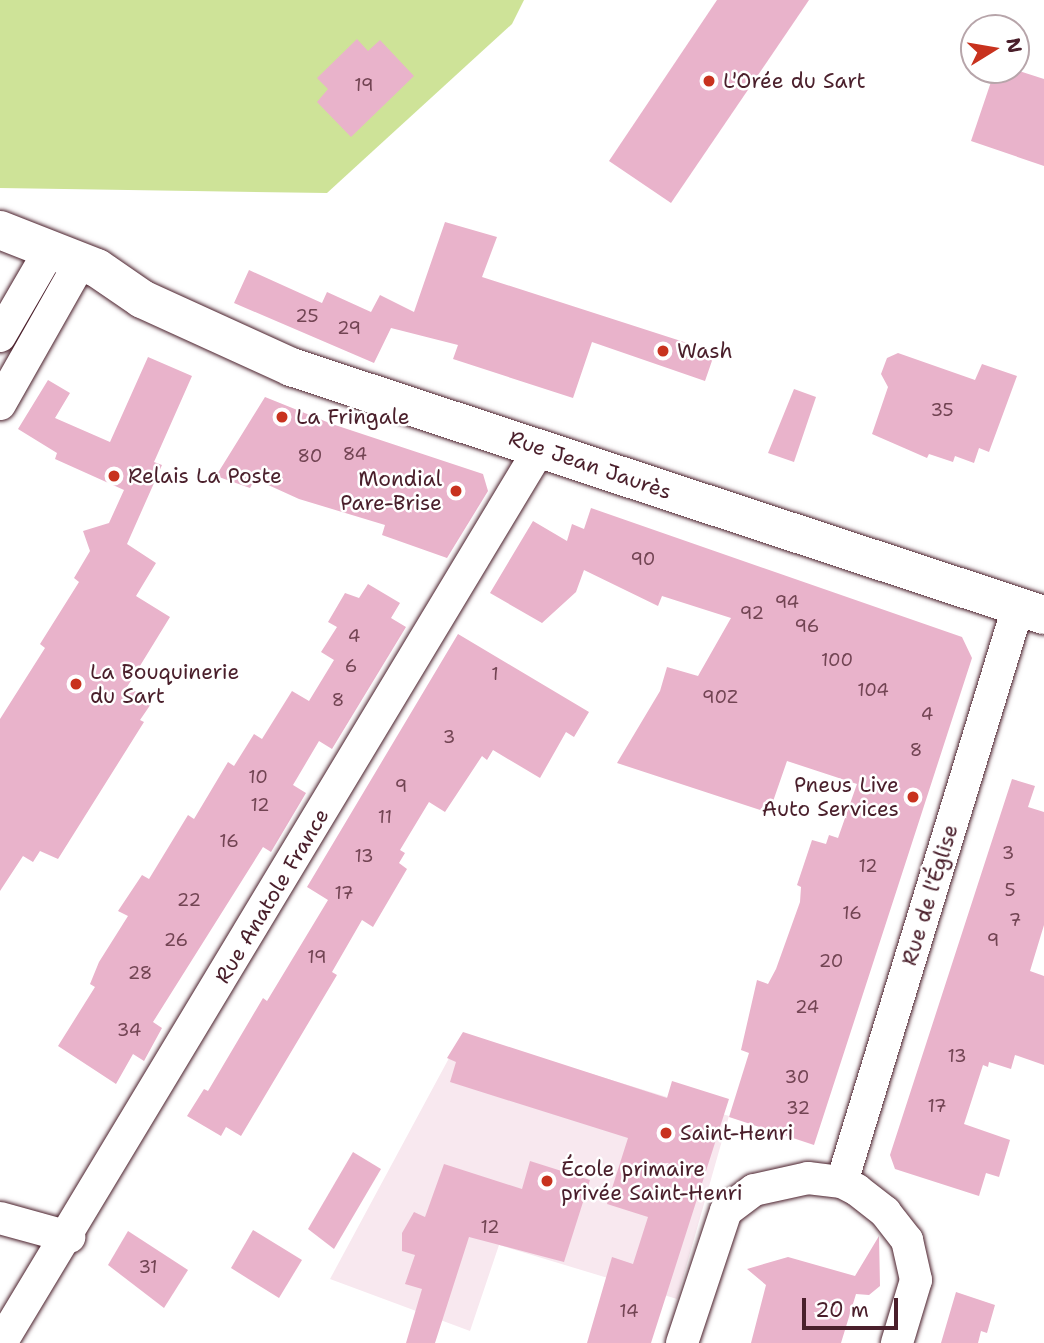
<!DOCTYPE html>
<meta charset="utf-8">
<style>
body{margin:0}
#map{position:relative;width:1044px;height:1343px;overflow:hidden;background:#fff;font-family:"Shantell Sans",sans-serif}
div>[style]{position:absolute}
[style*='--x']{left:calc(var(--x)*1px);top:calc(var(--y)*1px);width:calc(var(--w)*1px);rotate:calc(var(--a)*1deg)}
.built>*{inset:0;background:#f8e8ef}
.green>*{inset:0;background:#cee398}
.building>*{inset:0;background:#e9b3cb}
.roads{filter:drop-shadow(0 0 2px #4a1f2b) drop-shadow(0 0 2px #4a1f2b)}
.street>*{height:32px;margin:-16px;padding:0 16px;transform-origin:16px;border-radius:16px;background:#fff}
.primary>*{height:38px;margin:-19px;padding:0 19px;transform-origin:19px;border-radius:19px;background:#fff}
.dots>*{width:19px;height:19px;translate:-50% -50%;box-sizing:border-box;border:4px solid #fff;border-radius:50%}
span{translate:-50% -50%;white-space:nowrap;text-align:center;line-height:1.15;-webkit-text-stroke:5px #fff;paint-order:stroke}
.number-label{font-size:18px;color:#724453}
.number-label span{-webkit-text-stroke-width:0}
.poi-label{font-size:21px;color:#4a1f2b}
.left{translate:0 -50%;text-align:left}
.right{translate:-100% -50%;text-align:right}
.street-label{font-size:21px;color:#4a1f2b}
.north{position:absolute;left:960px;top:14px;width:70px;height:70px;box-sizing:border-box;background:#fff;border:2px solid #b7a5aa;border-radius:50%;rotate:79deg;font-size:19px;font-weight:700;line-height:28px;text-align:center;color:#4a1f2b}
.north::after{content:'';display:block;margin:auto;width:24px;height:32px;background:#c8321e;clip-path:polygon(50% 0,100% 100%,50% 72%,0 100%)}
.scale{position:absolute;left:802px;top:1298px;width:96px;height:32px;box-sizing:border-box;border:4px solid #4a1f2b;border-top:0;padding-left:9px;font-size:21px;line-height:24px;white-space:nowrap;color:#4a1f2b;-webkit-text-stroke:5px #fff;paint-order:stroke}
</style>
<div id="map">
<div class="built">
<div style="clip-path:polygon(462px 1034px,729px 1116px,677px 1299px,499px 1245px,470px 1331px,330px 1279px)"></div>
</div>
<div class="green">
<div style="clip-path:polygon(0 0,524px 0,512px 24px,327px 193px,0 188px)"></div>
</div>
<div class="building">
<div style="clip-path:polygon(717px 0,809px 0,671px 203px,609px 161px)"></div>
<div style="clip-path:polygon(357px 39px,368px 51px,380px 40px,414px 76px,351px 137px,317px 102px,328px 89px,317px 78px)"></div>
<div style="clip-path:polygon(995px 70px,1016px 70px,1044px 79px,1044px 166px,971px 141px)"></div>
<div style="clip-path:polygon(445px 222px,497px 237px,482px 277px,715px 352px,705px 381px,592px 342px,573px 398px,453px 359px,458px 345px,391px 328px,374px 363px,234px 303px,249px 270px,322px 303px,327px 292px,371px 312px,380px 295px,414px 312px)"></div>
<div style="clip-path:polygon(898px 353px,975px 380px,982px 364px,1017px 376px,989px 452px,979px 448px,974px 463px,955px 456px,953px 462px,929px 454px,927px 458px,872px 434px,888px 387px,881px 374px,887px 358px)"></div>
<div style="clip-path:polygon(148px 357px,192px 376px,154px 462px,162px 465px,127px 544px,156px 563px,136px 596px,170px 617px,127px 687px,153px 701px,140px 720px,144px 722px,58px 859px,40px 851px,33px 862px,23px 856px,0 891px,0 719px,45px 648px,40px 644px,79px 582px,74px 578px,90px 551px,83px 531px,109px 523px,124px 490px,55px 459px,57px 453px,18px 429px,48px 380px,70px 393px,55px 418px,110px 442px)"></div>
<div style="clip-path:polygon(794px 389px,816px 397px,794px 462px,768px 453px)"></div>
<div style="clip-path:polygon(265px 397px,332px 424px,483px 474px,488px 491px,447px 558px,382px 535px,385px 525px,299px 499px,255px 479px,250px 488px,216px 476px)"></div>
<div style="clip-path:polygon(591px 508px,962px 637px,972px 658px,814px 1145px,729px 1117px,749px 1053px,741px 1050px,757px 980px,768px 984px,776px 969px,800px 902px,801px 887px,797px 885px,812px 840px,826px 844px,829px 835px,838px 838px,857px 784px,787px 761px,769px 813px,617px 763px,660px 691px,667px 667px,698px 676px,731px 618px,662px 596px,658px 606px,584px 570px,576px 592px,542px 623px,490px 593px,533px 521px,567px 541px,572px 524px,584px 529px)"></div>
<div style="clip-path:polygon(368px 584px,400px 603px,391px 618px,406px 627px,332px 749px,319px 741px,293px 785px,306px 793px,271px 852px,263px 847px,153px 1022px,162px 1028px,144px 1061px,133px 1054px,116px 1084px,58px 1046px,95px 987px,90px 984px,99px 962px,128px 916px,118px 911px,142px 875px,149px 879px,188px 815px,194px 819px,228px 762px,234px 766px,254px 734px,262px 739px,292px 691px,309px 701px,334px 660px,321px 652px,337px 627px,328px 622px,345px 593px,359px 598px)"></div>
<div style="clip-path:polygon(458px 634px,589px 712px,574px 737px,566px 732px,540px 778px,493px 750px,487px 760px,482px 756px,445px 812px,429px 802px,400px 850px,405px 853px,399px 863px,407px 869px,373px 927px,362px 920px,332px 972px,337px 975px,241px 1136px,226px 1127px,221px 1136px,187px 1116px,204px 1089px,208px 1091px,263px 998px,267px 1001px,328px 900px,307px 887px)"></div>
<div style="clip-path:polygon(1012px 779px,1035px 786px,1028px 807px,1044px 812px,1044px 925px,1030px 971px,1044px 976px,1044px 1065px,1015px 1055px,1011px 1069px,989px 1062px,988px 1067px,983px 1065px,964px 1124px,1010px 1140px,999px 1177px,986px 1173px,979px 1196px,895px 1169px,890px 1155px)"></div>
<div style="clip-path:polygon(463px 1032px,667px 1098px,672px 1081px,729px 1099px,651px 1343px,587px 1343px,612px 1257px,633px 1264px,648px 1217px,607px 1204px,628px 1138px,450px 1082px,456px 1062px,447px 1058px)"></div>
<div style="clip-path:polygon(353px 1152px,381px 1169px,334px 1249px,308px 1229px)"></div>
<div style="clip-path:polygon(530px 1161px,590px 1180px,564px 1262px,469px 1237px,435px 1343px,406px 1343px,422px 1289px,405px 1284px,415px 1255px,402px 1251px,402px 1233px,414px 1212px,425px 1217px,444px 1164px,522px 1189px)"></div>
<div style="clip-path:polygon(253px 1230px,302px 1260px,279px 1298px,231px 1268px)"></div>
<div style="clip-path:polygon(128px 1231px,188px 1270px,164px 1308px,108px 1265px)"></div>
<div style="clip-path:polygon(879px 1236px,880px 1286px,869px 1295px,856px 1294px,841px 1343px,751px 1343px,766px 1285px,747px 1269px,788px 1257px,855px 1276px)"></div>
<div style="clip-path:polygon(956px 1292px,995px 1305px,987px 1333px,981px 1331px,978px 1343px,941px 1343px)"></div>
</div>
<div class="roads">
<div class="street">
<div style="--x:0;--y:336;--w:102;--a:-59.9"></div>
<div style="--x:0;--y:404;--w:164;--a:-60.5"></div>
<div style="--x:842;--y:1182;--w:601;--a:-72.98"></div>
<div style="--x:0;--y:1218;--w:72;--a:15.4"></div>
<div style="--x:1;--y:1343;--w:1045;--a:-58.94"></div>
<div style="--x:682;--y:1343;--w:139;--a:-71.6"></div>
<div style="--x:726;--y:1211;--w:35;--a:-37"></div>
<div style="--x:754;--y:1190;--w:55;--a:-12.5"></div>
<div style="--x:808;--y:1178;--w:34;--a:7"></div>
<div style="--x:842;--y:1182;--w:17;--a:28"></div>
<div style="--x:857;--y:1190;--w:36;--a:38"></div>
<div style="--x:885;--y:1212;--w:36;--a:52"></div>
<div style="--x:907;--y:1240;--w:41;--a:77.3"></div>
<div style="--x:916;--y:1280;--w:66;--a:106.8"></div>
</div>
<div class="primary">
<div style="--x:0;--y:230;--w:104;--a:21.4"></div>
<div style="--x:97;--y:268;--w:55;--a:34.6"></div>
<div style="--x:142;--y:299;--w:164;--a:24.5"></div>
<div style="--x:291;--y:367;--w:793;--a:18.23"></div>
</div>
</div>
<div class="dots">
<div style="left:709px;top:81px;background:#c8321e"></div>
<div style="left:663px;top:351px;background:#c8321e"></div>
<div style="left:282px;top:417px;background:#c8321e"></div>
<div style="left:114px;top:476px;background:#c8321e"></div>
<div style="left:456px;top:491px;background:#c8321e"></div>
<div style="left:76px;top:684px;background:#c8321e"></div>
<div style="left:913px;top:797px;background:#c8321e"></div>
<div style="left:666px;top:1133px;background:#c8321e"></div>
<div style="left:547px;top:1181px;background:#c8321e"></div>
</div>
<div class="number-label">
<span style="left:364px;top:85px">19</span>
<span style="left:307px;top:316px">25</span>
<span style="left:349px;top:328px">29</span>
<span style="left:942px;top:410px">35</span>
<span style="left:355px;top:454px">84</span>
<span style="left:310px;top:456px">80</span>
<span style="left:643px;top:559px">90</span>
<span style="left:787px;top:602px">94</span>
<span style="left:752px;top:613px">92</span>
<span style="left:807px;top:626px">96</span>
<span style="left:354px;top:636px">4</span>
<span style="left:837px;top:660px">100</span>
<span style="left:351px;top:666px">6</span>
<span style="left:495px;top:674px">1</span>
<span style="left:873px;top:690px">104</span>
<span style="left:720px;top:697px">90Z</span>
<span style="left:338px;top:700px">8</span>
<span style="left:927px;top:714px">4</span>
<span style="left:449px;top:737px">3</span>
<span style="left:916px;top:750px">8</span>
<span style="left:258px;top:777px">10</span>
<span style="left:401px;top:786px">9</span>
<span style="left:260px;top:805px">12</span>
<span style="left:385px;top:817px">11</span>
<span style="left:229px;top:841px">16</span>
<span style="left:1008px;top:853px">3</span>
<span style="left:364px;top:856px">13</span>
<span style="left:868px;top:866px">12</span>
<span style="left:1010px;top:890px">5</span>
<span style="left:344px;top:893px">17</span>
<span style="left:189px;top:900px">22</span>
<span style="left:852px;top:913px">16</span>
<span style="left:1015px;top:920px">7</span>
<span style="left:176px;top:940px">26</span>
<span style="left:993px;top:940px">9</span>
<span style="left:317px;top:957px">19</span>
<span style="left:831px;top:961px">20</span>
<span style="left:140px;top:973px">28</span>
<span style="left:807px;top:1007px">24</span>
<span style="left:129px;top:1030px">34</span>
<span style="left:957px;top:1056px">13</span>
<span style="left:797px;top:1077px">30</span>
<span style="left:937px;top:1106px">17</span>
<span style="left:798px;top:1108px">32</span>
<span style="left:490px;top:1227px">12</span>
<span style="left:148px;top:1267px">31</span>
<span style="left:629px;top:1311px">14</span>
</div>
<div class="poi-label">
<span class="left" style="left:723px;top:81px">L'Orée du Sart</span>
<span class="left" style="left:677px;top:351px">Wash</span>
<span class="left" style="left:296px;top:417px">La Fringale</span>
<span class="left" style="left:128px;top:476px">Relais La Poste</span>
<span class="right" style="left:442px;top:491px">Mondial<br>Pare-Brise</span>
<span class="left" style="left:90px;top:684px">La Bouquinerie<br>du Sart</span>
<span class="right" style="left:899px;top:797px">Pneus Live<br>Auto Services</span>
<span class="left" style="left:680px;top:1133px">Saint-Henri</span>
<span class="left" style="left:561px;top:1181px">École primaire<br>privée Saint-Henri</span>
</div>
<div class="street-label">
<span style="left:590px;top:465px;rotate:19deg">Rue Jean Jaurès</span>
<span style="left:930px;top:895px;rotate:-73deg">Rue de l'Église</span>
<span style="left:272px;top:896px;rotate:-59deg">Rue Anatole France</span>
</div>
<div class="north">N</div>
<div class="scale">20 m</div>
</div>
